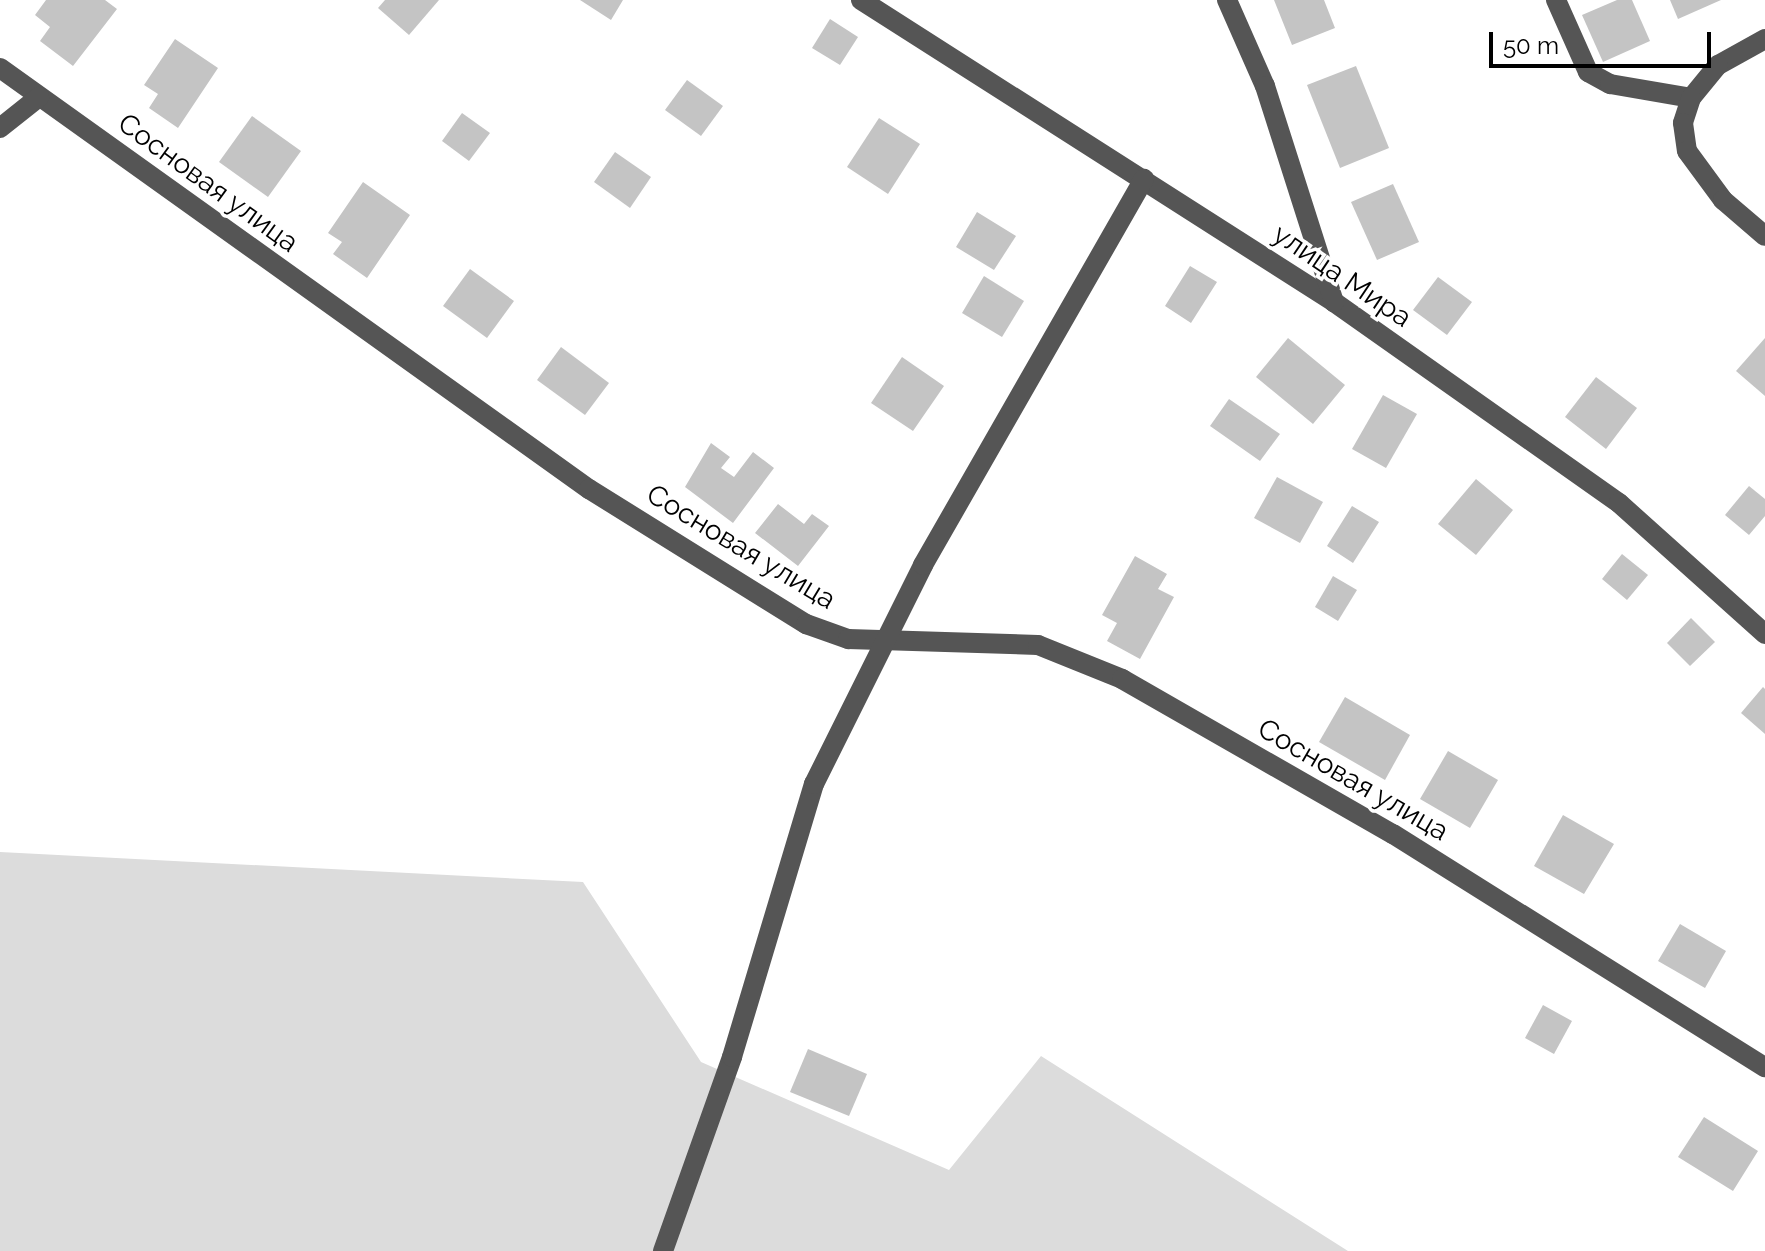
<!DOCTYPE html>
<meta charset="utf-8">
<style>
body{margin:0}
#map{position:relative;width:1765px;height:1251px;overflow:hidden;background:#fff;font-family:Raleway,sans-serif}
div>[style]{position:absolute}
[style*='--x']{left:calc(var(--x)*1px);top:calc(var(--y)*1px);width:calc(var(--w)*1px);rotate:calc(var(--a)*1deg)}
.green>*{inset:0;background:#dcdcdc}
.building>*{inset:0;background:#c4c4c4}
.minor>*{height:20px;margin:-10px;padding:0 10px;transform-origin:10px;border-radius:10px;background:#555}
span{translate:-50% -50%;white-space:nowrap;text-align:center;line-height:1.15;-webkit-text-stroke:7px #fff;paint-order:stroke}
.street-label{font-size:28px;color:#000}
.scale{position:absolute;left:1489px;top:32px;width:222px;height:36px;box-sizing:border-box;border:4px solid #000;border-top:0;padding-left:10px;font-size:24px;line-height:28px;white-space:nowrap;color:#000;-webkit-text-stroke:6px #fff;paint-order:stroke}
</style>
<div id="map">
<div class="green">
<div style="clip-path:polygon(0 852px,583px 882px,701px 1062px,949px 1170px,1041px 1056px,1348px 1251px,0 1251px)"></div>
</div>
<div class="building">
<div style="clip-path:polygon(46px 0,105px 0,117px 9px,73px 66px,40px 41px,50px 27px,35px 15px)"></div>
<div style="clip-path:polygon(385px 0,439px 0,409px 35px,378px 8px)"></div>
<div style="clip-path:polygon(580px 0,623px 0,611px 20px)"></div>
<div style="clip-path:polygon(1274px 0,1324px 0,1335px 28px,1292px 45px)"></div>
<div style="clip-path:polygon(1617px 0,1632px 0,1650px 41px,1603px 62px,1582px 15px)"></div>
<div style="clip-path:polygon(1670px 0,1721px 0,1678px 19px)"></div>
<div style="clip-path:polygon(830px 19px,858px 37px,840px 65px,812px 48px)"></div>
<div style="clip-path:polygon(175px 39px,218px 68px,178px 128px,149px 108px,158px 94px,144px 85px)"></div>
<div style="clip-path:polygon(1356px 66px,1389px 148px,1340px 168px,1307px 85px)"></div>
<div style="clip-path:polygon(687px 80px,723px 106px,701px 136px,665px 110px)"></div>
<div style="clip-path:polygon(462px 113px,490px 133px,469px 161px,442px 141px)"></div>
<div style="clip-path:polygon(252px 116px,301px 151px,268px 197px,219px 162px)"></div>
<div style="clip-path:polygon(879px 118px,920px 144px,888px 194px,847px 167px)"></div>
<div style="clip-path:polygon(615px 152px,651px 177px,630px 208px,594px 182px)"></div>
<div style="clip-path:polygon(363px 182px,410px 215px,367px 278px,333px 254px,342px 242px,328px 233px)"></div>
<div style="clip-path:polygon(1393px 184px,1419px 242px,1377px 260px,1351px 202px)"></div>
<div style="clip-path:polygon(977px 212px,1016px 236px,994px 270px,956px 247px)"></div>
<div style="clip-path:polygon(1190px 266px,1217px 282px,1191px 323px,1165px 306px)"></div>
<div style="clip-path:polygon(470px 269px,514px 301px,487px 338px,443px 306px)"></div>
<div style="clip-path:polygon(984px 276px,1024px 301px,1002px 337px,962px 313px)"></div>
<div style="clip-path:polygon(1438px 277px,1472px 302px,1447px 335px,1413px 310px)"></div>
<div style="clip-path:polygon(1288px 338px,1345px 385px,1313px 424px,1256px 377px)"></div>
<div style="clip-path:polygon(1765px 338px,1765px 396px,1736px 371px)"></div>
<div style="clip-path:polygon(561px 347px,609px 383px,585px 415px,537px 380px)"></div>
<div style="clip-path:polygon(902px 357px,944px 386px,913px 431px,871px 403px)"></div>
<div style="clip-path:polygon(1596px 377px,1637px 408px,1606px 449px,1565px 417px)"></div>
<div style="clip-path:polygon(1383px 395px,1417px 414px,1386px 468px,1352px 449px)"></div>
<div style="clip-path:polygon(1229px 399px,1280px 434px,1260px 461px,1210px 426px)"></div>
<div style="clip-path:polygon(711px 443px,730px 457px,721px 468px,734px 477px,753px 452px,774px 468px,733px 523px,685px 487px)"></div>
<div style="clip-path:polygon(1277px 477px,1323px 502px,1300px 543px,1254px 518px)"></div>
<div style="clip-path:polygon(1476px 479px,1513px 510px,1476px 555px,1438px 524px)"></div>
<div style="clip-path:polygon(1749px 486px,1765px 499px,1765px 516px,1749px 535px,1725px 515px)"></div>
<div style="clip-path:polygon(778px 504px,804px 524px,812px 514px,829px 526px,798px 566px,755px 533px)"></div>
<div style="clip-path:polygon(1352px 506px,1379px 522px,1353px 563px,1327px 546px)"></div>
<div style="clip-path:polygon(1622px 554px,1648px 575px,1627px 600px,1602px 579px)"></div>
<div style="clip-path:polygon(1135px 556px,1167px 574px,1158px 589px,1174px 597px,1140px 659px,1107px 641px,1117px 623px,1102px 615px)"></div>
<div style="clip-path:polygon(1333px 576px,1357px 590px,1338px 621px,1315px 607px)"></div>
<div style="clip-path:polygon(1691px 618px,1715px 642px,1690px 666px,1667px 643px)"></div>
<div style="clip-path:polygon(1763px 687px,1765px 689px,1765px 734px,1741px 713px)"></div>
<div style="clip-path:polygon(1345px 697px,1410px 735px,1385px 780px,1319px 742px)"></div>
<div style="clip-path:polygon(1448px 751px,1498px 780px,1470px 828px,1420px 799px)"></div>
<div style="clip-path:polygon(1563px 815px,1614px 844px,1584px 894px,1534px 866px)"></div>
<div style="clip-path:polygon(1680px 924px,1726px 951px,1705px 988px,1658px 961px)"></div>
<div style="clip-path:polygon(1543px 1005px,1572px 1021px,1554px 1054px,1525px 1038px)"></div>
<div style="clip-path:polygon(808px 1049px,867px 1074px,849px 1116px,790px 1092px)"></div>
<div style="clip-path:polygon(1704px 1117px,1758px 1151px,1733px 1191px,1678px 1157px)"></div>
</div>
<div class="minor">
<div style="--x:861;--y:0;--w:561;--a:32.56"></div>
<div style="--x:1334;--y:302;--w:349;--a:35.2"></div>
<div style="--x:1619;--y:503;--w:196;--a:41.9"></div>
<div style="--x:1227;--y:0;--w:94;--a:66.2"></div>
<div style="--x:1265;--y:86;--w:227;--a:72.3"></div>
<div style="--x:1556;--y:0;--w:79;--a:66"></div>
<div style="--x:1588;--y:72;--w:25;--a:29"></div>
<div style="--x:1610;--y:84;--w:82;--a:9.8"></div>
<div style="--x:1765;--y:39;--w:54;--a:151"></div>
<div style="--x:1718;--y:65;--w:43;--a:129.3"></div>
<div style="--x:1691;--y:98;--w:26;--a:108"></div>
<div style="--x:1683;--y:123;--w:28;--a:82"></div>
<div style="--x:1687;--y:151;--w:61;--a:53.7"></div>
<div style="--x:1723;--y:200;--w:55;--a:40.6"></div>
<div style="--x:0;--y:68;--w:724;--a:35.56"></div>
<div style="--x:589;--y:489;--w:256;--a:31.9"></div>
<div style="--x:806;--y:624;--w:45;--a:19.7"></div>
<div style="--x:848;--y:639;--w:190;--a:1.8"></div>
<div style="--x:1038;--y:645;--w:91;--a:22"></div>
<div style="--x:1122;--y:679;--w:312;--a:29.8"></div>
<div style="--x:1393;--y:834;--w:439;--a:32.1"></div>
<div style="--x:0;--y:128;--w:50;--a:-38.5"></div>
<div style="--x:663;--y:1251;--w:206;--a:-70.4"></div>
<div style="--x:732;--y:1057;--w:285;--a:-73.3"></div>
<div style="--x:814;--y:784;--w:245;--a:-63.5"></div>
<div style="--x:923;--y:565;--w:445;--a:-60.2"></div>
</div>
<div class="street-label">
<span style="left:208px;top:183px;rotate:36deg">Сосновая улица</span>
<span style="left:1342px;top:276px;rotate:34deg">улица Мира</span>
<span style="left:741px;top:547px;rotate:31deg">Сосновая улица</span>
<span style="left:1353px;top:780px;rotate:30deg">Сосновая улица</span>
</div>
<div class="scale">50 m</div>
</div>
